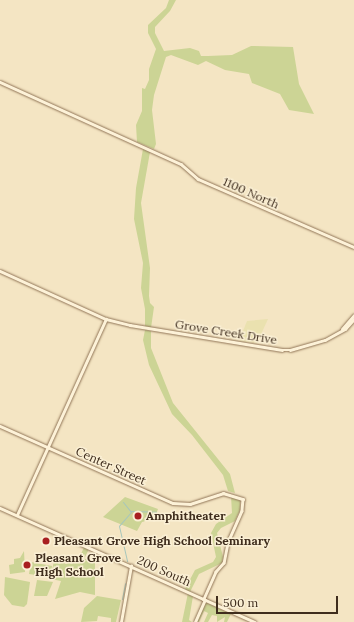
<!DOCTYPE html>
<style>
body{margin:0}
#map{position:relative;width:354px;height:622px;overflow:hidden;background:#f4e5c3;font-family:Lora,serif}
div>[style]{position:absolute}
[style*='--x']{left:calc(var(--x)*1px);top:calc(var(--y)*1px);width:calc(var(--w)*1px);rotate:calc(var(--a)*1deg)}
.farmland>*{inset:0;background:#eae1af}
.green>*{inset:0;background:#ccd495}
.stream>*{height:1px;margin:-0.5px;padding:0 0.5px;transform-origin:0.5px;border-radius:0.5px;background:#a6c6bc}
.roads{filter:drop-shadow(0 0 1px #917557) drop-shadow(0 0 1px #917557)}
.minor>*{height:2.5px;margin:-1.25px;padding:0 1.25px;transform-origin:1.25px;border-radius:1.25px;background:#fdf2d8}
.dots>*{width:11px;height:11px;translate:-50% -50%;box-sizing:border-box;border:2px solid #faefd4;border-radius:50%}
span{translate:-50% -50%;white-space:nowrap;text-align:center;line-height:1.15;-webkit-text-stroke:3px #faefd4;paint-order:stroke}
.street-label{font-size:12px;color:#3f2d1d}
.poi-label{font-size:12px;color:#3f2d1d;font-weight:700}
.left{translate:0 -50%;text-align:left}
.scale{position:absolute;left:216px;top:596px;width:122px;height:18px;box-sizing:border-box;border:2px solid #3f2d1d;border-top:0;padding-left:5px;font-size:12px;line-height:14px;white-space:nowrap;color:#3f2d1d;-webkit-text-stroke:3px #faefd4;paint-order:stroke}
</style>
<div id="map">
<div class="farmland">
<div style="clip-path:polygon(268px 319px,257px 343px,239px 341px,247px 321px)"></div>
</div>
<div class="green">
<div style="clip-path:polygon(169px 0,176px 0,170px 11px,155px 27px,155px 33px,164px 51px,190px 48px,199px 51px,201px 56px,208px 56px,232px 55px,251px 46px,293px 47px,299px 84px,314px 114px,289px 110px,280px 94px,252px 83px,249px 74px,225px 70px,206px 61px,198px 65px,171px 55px,166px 57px,154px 95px,152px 110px,156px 144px,154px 149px,137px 142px,136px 125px,142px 111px,142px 88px,145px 89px,149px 80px,149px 69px,156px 49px,148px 33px,148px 25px,166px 8px)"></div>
<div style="clip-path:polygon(143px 149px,150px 152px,141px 203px,150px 268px,149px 296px,150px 303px,154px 307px,151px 328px,145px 327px,145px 309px,141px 288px,143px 263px,134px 219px,136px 188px)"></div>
<div style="clip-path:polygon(145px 330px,151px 331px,151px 348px,173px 403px,230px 474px,235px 493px,228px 491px,223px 475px,192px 435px,172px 414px,149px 365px,143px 340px)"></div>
<div style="clip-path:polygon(231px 496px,240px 500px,240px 510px,235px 521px,221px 528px,217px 533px,223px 557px,222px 563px,199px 574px,190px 592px,185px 589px,195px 570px,213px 562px,216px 557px,211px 533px,216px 524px,232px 513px)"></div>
<div style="clip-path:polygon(125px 497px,158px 509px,154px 519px,142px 522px,137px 531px,103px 517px)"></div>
<div style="clip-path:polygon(84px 547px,89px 549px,84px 559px,95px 559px,95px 595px,80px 592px,55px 599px,61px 581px,51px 579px,54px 559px,66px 564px,79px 559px)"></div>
<div style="clip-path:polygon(24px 551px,25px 572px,10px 574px,9px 565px,14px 564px,14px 559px,20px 558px)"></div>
<div style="clip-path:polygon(31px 562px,52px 566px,50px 577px,29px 574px)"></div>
<div style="clip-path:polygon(5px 577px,30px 582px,27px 604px,24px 607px,12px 605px,4px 595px)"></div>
<div style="clip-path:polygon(37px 580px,53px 582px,47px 596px,34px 596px)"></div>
<div style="clip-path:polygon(188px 593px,193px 596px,189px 620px,192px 622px,182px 622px)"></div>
<div style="clip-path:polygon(97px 596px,121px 600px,116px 622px,111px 622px,111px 618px,98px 616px,97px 621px,81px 622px,84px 608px)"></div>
<div style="clip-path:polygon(205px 602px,231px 614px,227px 622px,224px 622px,225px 617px,217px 622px,217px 616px,212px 615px,208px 622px,204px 622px,208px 613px,204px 611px,199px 622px,196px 622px)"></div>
</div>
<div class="stream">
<div style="--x:123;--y:502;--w:13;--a:51"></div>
<div style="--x:131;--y:512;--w:18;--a:131"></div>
<div style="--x:119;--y:526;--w:36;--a:77"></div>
<div style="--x:131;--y:511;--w:25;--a:2"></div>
<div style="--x:122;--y:599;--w:16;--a:-79"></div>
</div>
<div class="roads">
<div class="minor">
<div style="--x:0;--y:82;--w:199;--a:24.4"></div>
<div style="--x:181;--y:164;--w:23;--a:41"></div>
<div style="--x:198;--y:179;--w:170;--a:23.6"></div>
<div style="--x:0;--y:271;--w:116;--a:24.4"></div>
<div style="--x:106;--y:319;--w:25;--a:14"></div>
<div style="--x:130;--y:325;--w:154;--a:9.3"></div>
<div style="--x:282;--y:350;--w:8;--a:0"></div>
<div style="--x:290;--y:350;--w:36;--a:-16"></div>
<div style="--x:325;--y:340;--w:23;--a:-29"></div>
<div style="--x:345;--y:329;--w:13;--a:-48"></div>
<div style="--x:342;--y:329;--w:18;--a:-49"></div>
<div style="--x:0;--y:426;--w:189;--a:24"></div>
<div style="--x:173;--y:503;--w:17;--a:3"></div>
<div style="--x:190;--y:504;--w:35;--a:-18"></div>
<div style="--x:223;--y:493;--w:21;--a:17"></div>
<div style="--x:243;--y:499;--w:12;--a:95"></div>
<div style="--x:242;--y:511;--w:35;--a:114"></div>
<div style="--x:228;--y:543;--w:20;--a:101"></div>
<div style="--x:224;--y:563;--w:12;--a:132"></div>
<div style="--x:216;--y:572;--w:30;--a:114"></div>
<div style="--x:0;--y:508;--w:279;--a:24.1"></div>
<div style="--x:17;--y:515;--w:215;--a:-65.6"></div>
<div style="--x:121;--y:622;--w:57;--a:-79.9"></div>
<div style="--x:195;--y:622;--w:24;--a:-66"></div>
</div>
</div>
<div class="dots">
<div style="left:138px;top:516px;background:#a81f20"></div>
<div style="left:46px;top:541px;background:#a81f20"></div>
<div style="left:27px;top:565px;background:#a81f20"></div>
</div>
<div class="street-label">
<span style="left:251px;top:193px;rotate:24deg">1100 North</span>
<span style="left:226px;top:332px;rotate:9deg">Grove Creek Drive</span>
<span style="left:111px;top:466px;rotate:24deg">Center Street</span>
<span style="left:164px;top:571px;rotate:24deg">200 South</span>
</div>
<div class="poi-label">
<span class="left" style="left:146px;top:516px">Amphitheater</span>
<span class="left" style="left:54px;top:541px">Pleasant Grove High School Seminary</span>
<span class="left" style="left:35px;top:565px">Pleasant Grove<br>High School</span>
</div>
<div class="scale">500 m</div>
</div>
